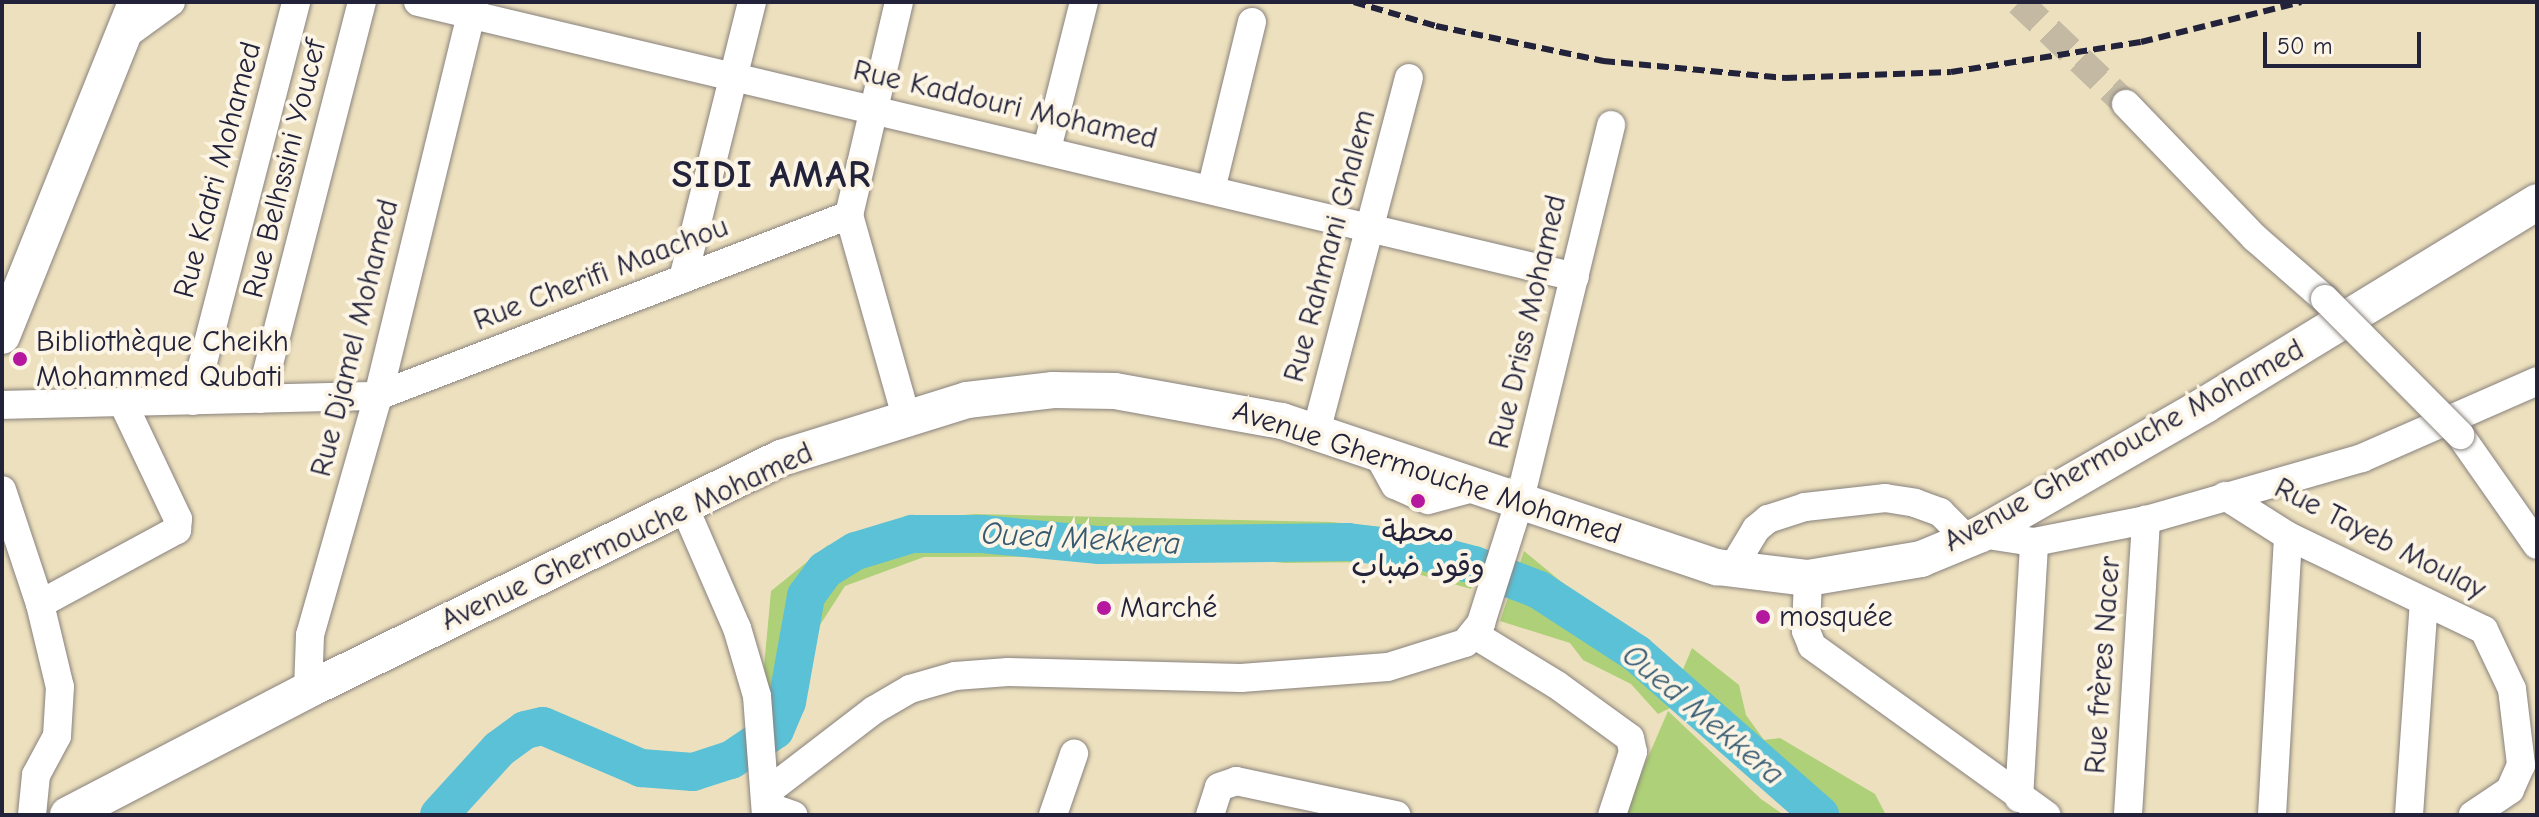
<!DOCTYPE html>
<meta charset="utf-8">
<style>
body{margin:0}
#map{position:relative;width:2539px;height:817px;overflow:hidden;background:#ede0be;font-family:"Comic Neue","Playpen Sans Arabic",sans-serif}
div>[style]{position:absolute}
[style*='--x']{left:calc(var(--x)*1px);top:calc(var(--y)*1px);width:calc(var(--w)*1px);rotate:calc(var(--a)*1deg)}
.green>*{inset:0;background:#aed078}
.river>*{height:38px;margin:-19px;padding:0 19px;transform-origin:19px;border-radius:19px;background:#5ac1d7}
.minor-tunnel>*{height:28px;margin-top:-14px;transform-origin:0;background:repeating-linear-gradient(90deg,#c4baa4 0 28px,transparent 0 42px)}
.roads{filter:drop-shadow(0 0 2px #88817c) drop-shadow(0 0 2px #88817c)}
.minor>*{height:28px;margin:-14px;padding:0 14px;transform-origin:14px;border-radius:14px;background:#fff}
.major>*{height:36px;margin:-18px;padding:0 18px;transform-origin:18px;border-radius:18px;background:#fff}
.rail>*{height:6px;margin-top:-3px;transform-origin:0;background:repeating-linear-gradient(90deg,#22223b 0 12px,transparent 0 18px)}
.bridges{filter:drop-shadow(0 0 2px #88817c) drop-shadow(0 0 2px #88817c)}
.minor-bridge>*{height:28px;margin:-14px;padding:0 14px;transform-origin:14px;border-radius:14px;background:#fff}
.dots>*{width:22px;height:22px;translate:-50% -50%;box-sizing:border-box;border:4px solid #fcf5e5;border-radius:50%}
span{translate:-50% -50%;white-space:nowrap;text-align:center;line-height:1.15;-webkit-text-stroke:8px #fcf5e5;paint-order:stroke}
.street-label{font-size:30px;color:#22223b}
.poi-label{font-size:30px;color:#22223b}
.left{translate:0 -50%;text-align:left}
.water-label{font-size:32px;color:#365a72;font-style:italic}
.district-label{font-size:38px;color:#22223b;font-weight:700;letter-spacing:2px}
.frame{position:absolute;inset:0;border:4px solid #22223b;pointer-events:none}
.scale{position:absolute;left:2263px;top:32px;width:158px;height:36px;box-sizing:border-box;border:4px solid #22223b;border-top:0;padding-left:10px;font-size:24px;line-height:28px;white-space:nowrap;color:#22223b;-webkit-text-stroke:6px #fcf5e5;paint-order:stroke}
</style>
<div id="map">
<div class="green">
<div style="clip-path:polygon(evenodd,975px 514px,1331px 522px,1412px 530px,1481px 550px,1476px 560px,1462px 556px,1477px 573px,1471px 589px,1375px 562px,1284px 563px,1214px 556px,924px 557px,845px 586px,811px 639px,779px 735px,764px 667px,771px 591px,828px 545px,842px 553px,841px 541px,886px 522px,975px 514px,962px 522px,982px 534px,1023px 527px,1057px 546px,1143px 530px,1243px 539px,1290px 533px,1370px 538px,1388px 547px,1400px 536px,1456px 554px,1444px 562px,1413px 554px,1403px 540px,1387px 552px,1338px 538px,1298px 535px,1251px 546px,1198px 537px,1139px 536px,1092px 550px,1053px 550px,1024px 533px,983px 543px,966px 526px,940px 544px,915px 539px,962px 522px)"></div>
<div style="clip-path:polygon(1524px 551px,1679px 679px,1692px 648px,1739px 685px,1746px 715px,1764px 740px,1780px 738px,1875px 794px,1886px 815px,1795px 815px,1670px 708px,1658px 714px,1631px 684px,1583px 660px,1570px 643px,1500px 621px)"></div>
<div style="clip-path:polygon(1668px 711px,1761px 799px,1784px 815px,1623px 815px)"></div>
</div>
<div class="river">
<div style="--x:439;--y:815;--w:89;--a:-47.7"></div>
<div style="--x:499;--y:749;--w:32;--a:-36"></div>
<div style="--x:525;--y:730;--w:18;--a:-13"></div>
<div style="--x:543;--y:726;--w:107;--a:23.2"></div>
<div style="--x:641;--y:768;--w:52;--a:4.4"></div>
<div style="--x:693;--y:772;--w:40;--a:-18"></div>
<div style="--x:731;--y:760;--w:53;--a:-34.3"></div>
<div style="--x:775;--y:730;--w:30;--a:-67"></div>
<div style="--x:787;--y:702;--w:108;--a:-79.8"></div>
<div style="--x:806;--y:596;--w:32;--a:-54"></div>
<div style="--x:825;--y:570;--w:36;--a:-32"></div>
<div style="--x:856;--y:551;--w:59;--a:-16.9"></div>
<div style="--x:912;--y:534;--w:70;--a:0"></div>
<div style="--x:982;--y:534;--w:118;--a:5.4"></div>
<div style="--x:1099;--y:545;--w:249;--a:-0.7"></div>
<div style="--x:1348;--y:542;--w:74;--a:7"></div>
<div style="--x:1421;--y:551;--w:55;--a:14.8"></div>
<div style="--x:1474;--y:565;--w:70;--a:21"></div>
<div style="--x:1539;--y:590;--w:117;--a:33.1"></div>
<div style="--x:1637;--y:654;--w:244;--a:41.3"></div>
</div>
<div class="minor-tunnel">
<div style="--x:2019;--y:2;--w:148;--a:43.6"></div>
</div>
<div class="roads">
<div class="minor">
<div style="--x:418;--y:2;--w:1189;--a:13.37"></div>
<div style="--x:899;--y:2;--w:219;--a:103.2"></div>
<div style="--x:849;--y:215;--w:209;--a:74.2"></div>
<div style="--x:120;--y:39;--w:63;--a:-36"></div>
<div style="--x:2126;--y:104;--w:186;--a:46.1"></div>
<div style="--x:2255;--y:238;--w:93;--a:41.1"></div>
<div style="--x:1047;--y:149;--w:152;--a:-75.9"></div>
<div style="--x:1211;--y:190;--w:173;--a:-76.3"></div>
<div style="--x:683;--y:279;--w:285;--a:-76"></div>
<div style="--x:260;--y:399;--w:410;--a:-75.6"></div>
<div style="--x:193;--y:401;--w:412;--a:-75.5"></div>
<div style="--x:2;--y:405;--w:376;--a:-1.4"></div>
<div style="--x:378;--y:396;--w:505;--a:-21.02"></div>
<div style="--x:1316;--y:432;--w:366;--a:-75.3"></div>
<div style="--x:2460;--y:435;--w:134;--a:55"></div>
<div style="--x:1376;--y:451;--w:39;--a:61"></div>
<div style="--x:1395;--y:485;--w:36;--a:24"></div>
<div style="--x:1428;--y:500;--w:51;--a:-14.9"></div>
<div style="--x:2;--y:490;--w:120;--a:71.6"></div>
<div style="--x:40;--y:604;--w:85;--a:76.5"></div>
<div style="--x:60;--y:687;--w:49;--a:93.5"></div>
<div style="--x:57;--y:736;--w:44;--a:118.3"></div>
<div style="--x:36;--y:775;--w:40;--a:95.7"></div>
<div style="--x:2225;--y:496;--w:75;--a:32.4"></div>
<div style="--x:2288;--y:536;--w:217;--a:25.6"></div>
<div style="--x:2484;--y:630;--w:65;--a:64.6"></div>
<div style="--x:2512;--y:689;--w:77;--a:83.2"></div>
<div style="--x:2521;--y:765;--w:27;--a:114"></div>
<div style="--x:2510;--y:790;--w:45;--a:146"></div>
<div style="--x:683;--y:504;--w:135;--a:66.5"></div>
<div style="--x:737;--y:628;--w:71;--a:73.6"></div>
<div style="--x:757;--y:696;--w:119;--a:85.7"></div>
<div style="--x:1981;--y:534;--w:54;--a:8.6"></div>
<div style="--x:2034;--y:542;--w:114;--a:-11.1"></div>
<div style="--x:2146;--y:520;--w:225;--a:-16"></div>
<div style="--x:2362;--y:458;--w:191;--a:-23.7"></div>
<div style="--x:1732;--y:569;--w:47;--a:-59"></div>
<div style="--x:1756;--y:529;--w:16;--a:-40"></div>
<div style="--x:1768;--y:519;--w:39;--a:-18"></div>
<div style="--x:1805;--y:507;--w:81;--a:-6.4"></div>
<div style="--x:1885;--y:498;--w:30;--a:9"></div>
<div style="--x:1915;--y:503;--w:27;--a:20"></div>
<div style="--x:1940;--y:512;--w:40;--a:45"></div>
<div style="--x:1808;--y:578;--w:53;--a:92.2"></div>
<div style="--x:1806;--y:631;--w:16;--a:68"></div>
<div style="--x:1812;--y:646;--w:289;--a:35.8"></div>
<div style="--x:40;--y:604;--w:156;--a:-28.4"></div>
<div style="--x:177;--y:530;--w:11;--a:-85"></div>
<div style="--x:178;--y:519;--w:128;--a:-115.4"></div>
<div style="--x:1475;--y:635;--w:96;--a:31.4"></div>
<div style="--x:1557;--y:685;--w:90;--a:36"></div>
<div style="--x:1630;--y:738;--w:14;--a:78"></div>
<div style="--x:1633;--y:752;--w:66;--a:108.4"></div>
<div style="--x:308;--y:690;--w:55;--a:-87.9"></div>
<div style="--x:310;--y:635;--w:248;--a:-74.1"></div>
<div style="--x:378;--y:396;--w:406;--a:-76.3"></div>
<div style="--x:767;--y:792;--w:135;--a:-37.5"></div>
<div style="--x:874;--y:710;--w:42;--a:-30.3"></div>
<div style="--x:910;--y:689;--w:47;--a:-16.1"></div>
<div style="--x:955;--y:676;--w:53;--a:-4.3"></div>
<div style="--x:1008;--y:672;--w:233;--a:1.5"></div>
<div style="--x:1241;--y:678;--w:147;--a:-4.3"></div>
<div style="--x:1388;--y:667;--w:81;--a:-17.3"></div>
<div style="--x:1465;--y:643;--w:26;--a:-51"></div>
<div style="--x:1481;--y:623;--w:126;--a:-72.4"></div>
<div style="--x:1519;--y:503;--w:389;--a:-76.3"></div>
<div style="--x:2019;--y:798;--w:256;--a:-86.6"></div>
<div style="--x:767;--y:806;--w:28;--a:19"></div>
<div style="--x:1053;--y:815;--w:65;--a:-71"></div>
<div style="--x:1210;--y:815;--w:29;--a:-72"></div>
<div style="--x:1219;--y:787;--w:18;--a:-19"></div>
<div style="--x:1236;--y:781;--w:164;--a:12"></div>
<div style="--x:2128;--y:815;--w:296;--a:-86.5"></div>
<div style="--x:2272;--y:815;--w:279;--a:-86.7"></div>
<div style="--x:2409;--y:815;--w:214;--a:-86"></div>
</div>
<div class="major">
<div style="--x:2;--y:336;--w:360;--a:-68.1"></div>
<div style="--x:68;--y:815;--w:271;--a:-27.5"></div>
<div style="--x:308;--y:690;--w:527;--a:-26.13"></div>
<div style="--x:781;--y:458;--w:195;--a:-17.3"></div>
<div style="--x:967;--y:400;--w:87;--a:-6.6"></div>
<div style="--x:1053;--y:390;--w:62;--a:0.9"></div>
<div style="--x:1115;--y:391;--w:170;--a:10.2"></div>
<div style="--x:1282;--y:421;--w:459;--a:18.6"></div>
<div style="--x:1717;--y:567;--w:92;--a:6.9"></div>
<div style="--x:1808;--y:578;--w:115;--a:-9.5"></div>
<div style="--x:1921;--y:559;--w:65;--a:-22.6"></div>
<div style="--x:1981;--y:534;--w:258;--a:-29.9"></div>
<div style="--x:2205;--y:405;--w:389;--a:-31.4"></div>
</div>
</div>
<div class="rail">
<div style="--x:1354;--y:2;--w:85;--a:16.3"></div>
<div style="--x:1436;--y:26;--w:171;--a:11.8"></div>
<div style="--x:1603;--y:61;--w:183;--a:5.3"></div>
<div style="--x:1785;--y:78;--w:166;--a:-2.1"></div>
<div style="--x:1951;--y:72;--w:192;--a:-9"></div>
<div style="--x:2141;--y:42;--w:165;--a:-14"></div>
</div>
<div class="bridges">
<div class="minor-bridge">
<div style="--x:2325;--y:299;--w:192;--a:45.2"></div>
</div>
</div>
<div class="dots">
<div style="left:20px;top:359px;background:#b5179e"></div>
<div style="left:1418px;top:501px;background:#b5179e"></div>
<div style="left:1104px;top:608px;background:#b5179e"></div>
<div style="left:1763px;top:617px;background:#b5179e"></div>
</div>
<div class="street-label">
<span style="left:1005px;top:105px;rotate:13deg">Rue Kaddouri Mohamed</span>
<span style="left:285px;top:169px;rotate:-76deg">Rue Belhssini Youcef</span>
<span style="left:218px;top:170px;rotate:-75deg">Rue Kadri Mohamed</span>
<span style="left:1330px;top:246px;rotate:-75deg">Rue Rahmani Ghalem</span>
<span style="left:601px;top:274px;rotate:-21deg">Rue Cherifi Maachou</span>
<span style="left:1528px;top:322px;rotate:-77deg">Rue Driss Mohamed</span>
<span style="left:355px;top:338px;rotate:-76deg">Rue Djamel Mohamed</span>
<span style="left:2124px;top:446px;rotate:-29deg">Avenue Ghermouche Mohamed</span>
<span style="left:1427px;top:473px;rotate:18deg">Avenue Ghermouche Mohamed</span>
<span style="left:627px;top:537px;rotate:-25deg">Avenue Ghermouche Mohamed</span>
<span style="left:2380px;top:539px;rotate:27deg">Rue Tayeb Moulay</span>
<span style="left:2103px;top:665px;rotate:-86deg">Rue frères Nacer</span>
</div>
<div class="poi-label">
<span class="left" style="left:36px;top:359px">Bibliothèque Cheikh<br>Mohammed Qubati</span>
<span style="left:1418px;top:549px">محطة<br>وقود ضباب</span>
<span class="left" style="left:1120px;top:608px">Marché</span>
<span class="left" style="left:1779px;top:617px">mosquée</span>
</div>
<div class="water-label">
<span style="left:1081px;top:539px;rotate:3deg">Oued Mekkera</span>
<span style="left:1703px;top:715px;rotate:40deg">Oued Mekkera</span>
</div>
<div class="district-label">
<span style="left:772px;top:176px">SIDI AMAR</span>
</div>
<div class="frame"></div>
<div class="scale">50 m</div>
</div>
